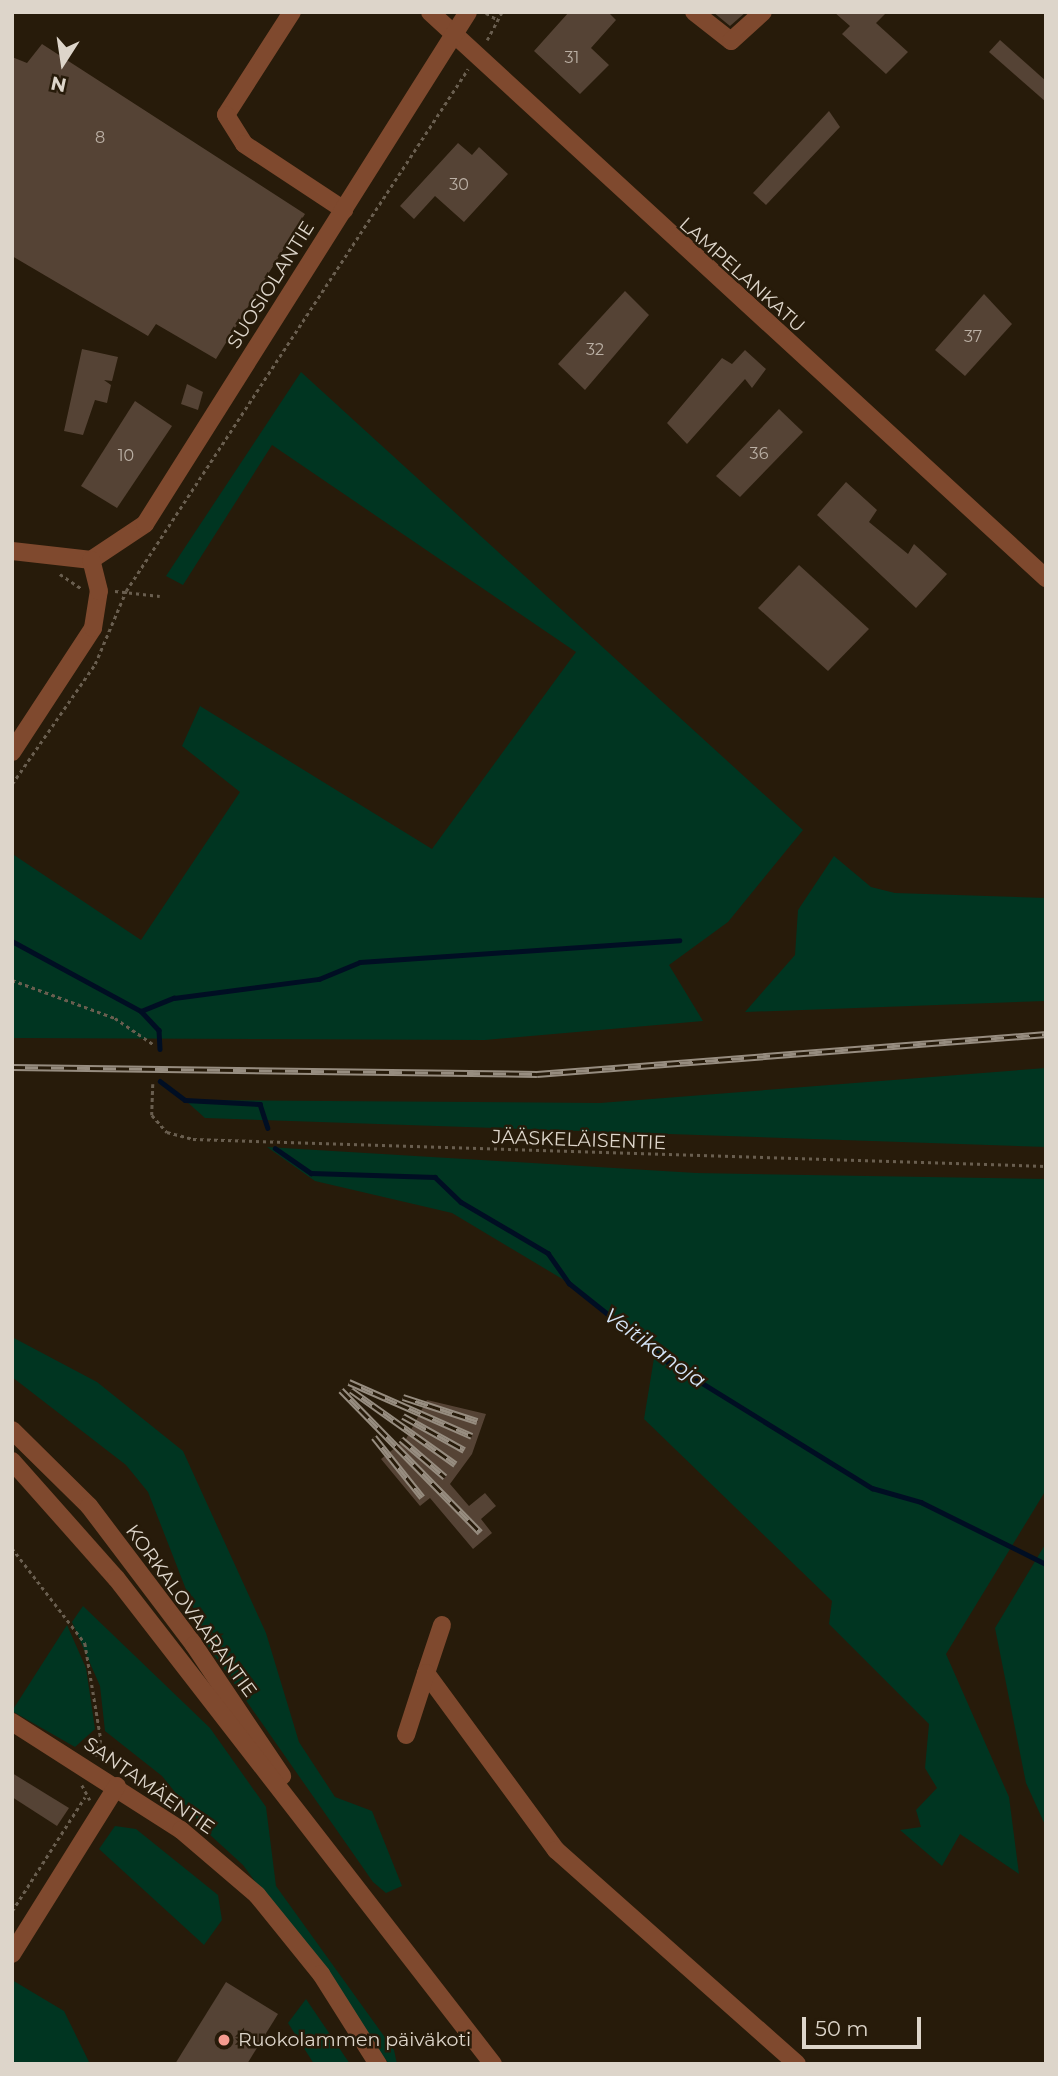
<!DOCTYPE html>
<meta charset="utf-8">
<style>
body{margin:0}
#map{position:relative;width:1058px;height:2076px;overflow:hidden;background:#271b0a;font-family:Montserrat,sans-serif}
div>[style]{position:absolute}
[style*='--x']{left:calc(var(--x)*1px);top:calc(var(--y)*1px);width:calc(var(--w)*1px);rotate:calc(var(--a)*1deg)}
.green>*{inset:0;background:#003521}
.stream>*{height:4.5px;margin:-2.25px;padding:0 2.25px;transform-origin:2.25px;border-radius:2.25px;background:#000e23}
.building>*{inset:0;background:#554335}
.path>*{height:2.5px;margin-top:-1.25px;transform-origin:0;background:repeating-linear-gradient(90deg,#695e4f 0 3.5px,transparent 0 7px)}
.minor>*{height:18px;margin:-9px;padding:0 9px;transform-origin:9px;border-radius:9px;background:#7f492e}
.rail>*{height:7px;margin-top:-3.5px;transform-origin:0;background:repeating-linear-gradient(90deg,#271b0a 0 13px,#978d80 0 26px);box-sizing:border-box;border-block:2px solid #978d80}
.dots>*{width:19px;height:19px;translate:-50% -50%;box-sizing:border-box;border:4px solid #271b0a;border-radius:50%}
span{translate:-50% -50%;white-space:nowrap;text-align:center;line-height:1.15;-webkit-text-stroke:5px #271b0a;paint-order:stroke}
.number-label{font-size:16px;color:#bbb0a5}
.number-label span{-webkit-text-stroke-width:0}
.street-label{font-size:19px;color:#ddd5ca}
.poi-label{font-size:19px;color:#ddd5ca}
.left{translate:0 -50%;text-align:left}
.water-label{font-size:21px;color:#d5e5f8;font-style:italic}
.frame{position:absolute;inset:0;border:14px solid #ddd5ca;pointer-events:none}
.north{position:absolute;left:28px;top:28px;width:70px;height:70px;-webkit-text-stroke:5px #271b0a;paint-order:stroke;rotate:192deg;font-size:19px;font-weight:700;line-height:28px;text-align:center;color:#ddd5ca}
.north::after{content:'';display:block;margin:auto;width:24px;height:32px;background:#ddd5ca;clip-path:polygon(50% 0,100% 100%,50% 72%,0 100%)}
.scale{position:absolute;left:802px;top:2017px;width:119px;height:32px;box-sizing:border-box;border:4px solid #ddd5ca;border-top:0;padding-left:9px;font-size:21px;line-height:24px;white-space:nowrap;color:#ddd5ca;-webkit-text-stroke:5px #271b0a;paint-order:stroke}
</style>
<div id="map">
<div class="green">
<div style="clip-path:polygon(301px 372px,803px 830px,728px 922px,669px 965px,703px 1021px,485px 1040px,12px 1038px,14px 855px,141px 940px,240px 792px,182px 746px,200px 706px,432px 849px,576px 652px,272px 445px,183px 585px,166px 576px)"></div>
<div style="clip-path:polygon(834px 856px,871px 887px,895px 893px,1046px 898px,1046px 1001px,745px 1012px,795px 955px,798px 910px)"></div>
<div style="clip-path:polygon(1046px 1068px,1046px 1147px,205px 1118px,185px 1100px,600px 1103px)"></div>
<div style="clip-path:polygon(267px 1147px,696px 1173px,1046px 1179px,1046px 1490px,946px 1654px,1009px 1797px,1019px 1874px,960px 1834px,942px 1866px,900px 1830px,921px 1827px,916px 1810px,937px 1788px,925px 1768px,929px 1724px,829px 1624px,832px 1601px,644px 1419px,655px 1352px,569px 1283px,452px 1213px,315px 1181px)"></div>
<div style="clip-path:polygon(12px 1337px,97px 1382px,183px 1451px,266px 1633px,299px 1742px,335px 1797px,372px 1811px,402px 1886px,386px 1893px,373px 1882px,208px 1646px,148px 1492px,126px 1465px,12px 1377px)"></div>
<div style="clip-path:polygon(1046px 1543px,1046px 1827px,1026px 1783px,995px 1628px)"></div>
<div style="clip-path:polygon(83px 1606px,210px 1728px,244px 1776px,266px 1807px,276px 1886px,394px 2050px,397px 2064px,389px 2064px,243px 1865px,208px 1833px,162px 1776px,105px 1731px,100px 1686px,72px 1622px)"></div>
<div style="clip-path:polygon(67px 1625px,86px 1668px,95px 1729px,75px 1747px,12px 1711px)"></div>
<div style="clip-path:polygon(115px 1826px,136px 1829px,218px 1895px,222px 1920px,204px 1945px,99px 1849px)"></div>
<div style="clip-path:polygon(12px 1980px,64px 2011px,90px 2064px,12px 2064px)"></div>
<div style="clip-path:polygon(306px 1999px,350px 2064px,314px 2064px,288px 2023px)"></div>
</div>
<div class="stream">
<div style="--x:12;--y:941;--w:147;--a:28.5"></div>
<div style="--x:141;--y:1011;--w:26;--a:47"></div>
<div style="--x:159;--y:1030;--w:19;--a:87"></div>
<div style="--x:141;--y:1011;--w:35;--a:-22"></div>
<div style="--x:174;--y:998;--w:146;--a:-7.5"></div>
<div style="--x:319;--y:979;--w:44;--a:-22.5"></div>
<div style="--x:360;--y:962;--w:320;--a:-3.9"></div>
<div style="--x:160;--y:1081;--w:31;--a:37"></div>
<div style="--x:185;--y:1100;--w:75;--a:3.1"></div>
<div style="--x:260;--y:1104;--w:25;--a:72"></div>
<div style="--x:275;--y:1148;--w:44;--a:34.8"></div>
<div style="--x:311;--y:1173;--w:124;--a:1.8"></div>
<div style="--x:435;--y:1177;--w:36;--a:44"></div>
<div style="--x:461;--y:1202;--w:101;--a:30.4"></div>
<div style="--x:548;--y:1253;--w:37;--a:55"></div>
<div style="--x:569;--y:1283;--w:127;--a:38.6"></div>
<div style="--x:668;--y:1362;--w:240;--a:31.7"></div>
<div style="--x:872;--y:1488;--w:51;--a:15.9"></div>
<div style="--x:921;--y:1502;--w:140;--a:26.4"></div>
</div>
<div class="building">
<div style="clip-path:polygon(569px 12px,608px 12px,616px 20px,591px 48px,609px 65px,580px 94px,534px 51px)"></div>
<div style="clip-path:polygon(713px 12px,746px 12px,730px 26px)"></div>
<div style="clip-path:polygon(834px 12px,887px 12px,876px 23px,908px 52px,886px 74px,842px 34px,850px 26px)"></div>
<div style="clip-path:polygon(1000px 40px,1046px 81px,1046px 102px,989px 52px)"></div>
<div style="clip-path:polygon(42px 44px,305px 214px,216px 359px,156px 324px,148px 336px,12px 256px,12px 57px,27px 63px)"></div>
<div style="clip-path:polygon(829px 111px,840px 127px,766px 205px,753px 193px)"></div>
<div style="clip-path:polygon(458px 143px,472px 155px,479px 147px,508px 174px,464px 222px,435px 196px,414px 219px,400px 206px)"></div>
<div style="clip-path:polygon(625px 291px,649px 315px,585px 390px,558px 364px)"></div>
<div style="clip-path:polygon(984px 294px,1012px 324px,965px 376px,935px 350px)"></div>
<div style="clip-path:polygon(82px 349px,118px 357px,112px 381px,104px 380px,111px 385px,107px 403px,95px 400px,83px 435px,64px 431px)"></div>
<div style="clip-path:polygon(745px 350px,766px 369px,752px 388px,745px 379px,687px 444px,667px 423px,722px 358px,732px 364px)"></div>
<div style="clip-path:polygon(187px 384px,203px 392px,198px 410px,181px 404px)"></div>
<div style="clip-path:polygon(135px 401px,172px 426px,117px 508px,81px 486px)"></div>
<div style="clip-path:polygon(779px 409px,803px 432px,740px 497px,716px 476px)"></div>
<div style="clip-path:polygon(846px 482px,877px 510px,869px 522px,908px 554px,914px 544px,947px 574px,916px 608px,817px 515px)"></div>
<div style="clip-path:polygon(799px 565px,869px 629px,828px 671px,758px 608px)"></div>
<div style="clip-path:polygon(427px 1400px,486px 1414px,472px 1454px,450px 1484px,469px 1506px,485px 1493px,496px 1506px,481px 1519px,492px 1533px,473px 1549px,430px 1498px,420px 1506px,381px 1459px,406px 1439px)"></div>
<div style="clip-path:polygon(12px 1773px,69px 1808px,57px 1826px,12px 1797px)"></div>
<div style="clip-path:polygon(226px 1982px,278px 2014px,247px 2064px,175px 2064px)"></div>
</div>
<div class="path">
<div style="--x:486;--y:13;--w:14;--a:30"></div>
<div style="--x:487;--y:40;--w:32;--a:-62"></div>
<div style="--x:60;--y:574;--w:25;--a:34"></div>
<div style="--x:115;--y:591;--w:45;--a:6.3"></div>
<div style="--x:12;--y:784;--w:146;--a:-55.3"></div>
<div style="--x:95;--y:664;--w:79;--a:-67"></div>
<div style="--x:126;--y:591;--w:624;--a:-56.77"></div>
<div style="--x:12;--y:980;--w:110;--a:20.3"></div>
<div style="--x:115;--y:1018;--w:46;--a:34.4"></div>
<div style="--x:153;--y:1084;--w:31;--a:92"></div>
<div style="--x:152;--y:1115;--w:23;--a:49"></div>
<div style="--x:167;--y:1132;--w:27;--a:15"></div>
<div style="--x:193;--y:1139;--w:853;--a:1.81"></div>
<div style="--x:12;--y:1548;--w:120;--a:52.5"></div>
<div style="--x:85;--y:1643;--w:98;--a:80.6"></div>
<div style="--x:101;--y:1740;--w:17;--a:107"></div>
<div style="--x:82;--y:1785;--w:17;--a:62"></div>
<div style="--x:12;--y:1911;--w:135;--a:-57.4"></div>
<div style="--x:20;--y:2064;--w:15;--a:0"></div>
</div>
<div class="minor">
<div style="--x:292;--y:12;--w:122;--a:122.7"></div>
<div style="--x:226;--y:115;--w:34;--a:58"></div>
<div style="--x:244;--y:144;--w:120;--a:33.4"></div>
<div style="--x:430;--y:12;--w:837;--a:42.58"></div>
<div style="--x:694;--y:12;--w:47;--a:38.1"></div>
<div style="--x:731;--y:41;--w:43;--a:-42.2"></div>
<div style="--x:12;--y:551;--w:80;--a:6.5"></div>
<div style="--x:91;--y:560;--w:65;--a:-33.7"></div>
<div style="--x:145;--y:524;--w:605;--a:-57.75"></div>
<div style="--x:12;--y:752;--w:148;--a:-56.8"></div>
<div style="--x:93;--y:628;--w:37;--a:-81"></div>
<div style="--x:99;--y:591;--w:32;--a:-104"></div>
<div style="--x:12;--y:1430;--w:108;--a:44.6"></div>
<div style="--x:89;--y:1506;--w:174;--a:52.9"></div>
<div style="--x:194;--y:1645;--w:158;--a:56.1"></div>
<div style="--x:12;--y:1461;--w:157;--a:48.4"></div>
<div style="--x:116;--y:1578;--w:615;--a:52.2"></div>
<div style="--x:442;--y:1625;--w:51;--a:108.4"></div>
<div style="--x:426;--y:1673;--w:220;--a:53.7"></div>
<div style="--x:556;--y:1850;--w:322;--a:41.6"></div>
<div style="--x:12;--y:1722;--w:201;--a:32.6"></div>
<div style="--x:181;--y:1830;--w:100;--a:40.5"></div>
<div style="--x:257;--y:1895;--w:102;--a:51"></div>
<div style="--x:321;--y:1974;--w:107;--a:57.7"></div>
<div style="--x:406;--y:1735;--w:65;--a:-72.1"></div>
<div style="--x:12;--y:1954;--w:198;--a:-58"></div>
</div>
<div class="rail">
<div style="--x:12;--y:1067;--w:525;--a:0.76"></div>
<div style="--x:537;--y:1074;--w:511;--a:-4.49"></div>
<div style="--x:349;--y:1382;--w:134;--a:23.7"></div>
<div style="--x:341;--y:1390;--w:199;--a:45.6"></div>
<div style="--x:351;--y:1390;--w:128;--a:35.4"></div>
<div style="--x:403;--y:1397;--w:78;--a:18"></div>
<div style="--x:403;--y:1416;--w:70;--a:29.1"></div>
<div style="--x:374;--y:1437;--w:77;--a:51.3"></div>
<div style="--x:401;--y:1439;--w:58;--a:40.8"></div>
</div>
<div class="dots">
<div style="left:224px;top:2040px;background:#f59c90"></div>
</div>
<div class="number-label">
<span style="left:572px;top:58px">31</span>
<span style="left:100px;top:138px">8</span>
<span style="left:459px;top:185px">30</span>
<span style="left:973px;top:337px">37</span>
<span style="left:595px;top:350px">32</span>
<span style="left:759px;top:454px">36</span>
<span style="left:126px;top:456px">10</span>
</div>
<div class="street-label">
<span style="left:742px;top:275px;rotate:42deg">LAMPELANKATU</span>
<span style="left:271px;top:285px;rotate:-58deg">SUOSIOLANTIE</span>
<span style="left:579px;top:1140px;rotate:2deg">JÄÄSKELÄISENTIE</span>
<span style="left:191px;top:1611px;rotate:54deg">KORKALOVAARANTIE</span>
<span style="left:149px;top:1786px;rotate:35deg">SANTAMÄENTIE</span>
</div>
<div class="poi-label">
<span class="left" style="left:238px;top:2040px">Ruokolammen päiväkoti</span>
</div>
<div class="water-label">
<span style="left:655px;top:1348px;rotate:36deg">Veitikanoja</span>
</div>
<div class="frame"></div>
<div class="north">N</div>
<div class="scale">50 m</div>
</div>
